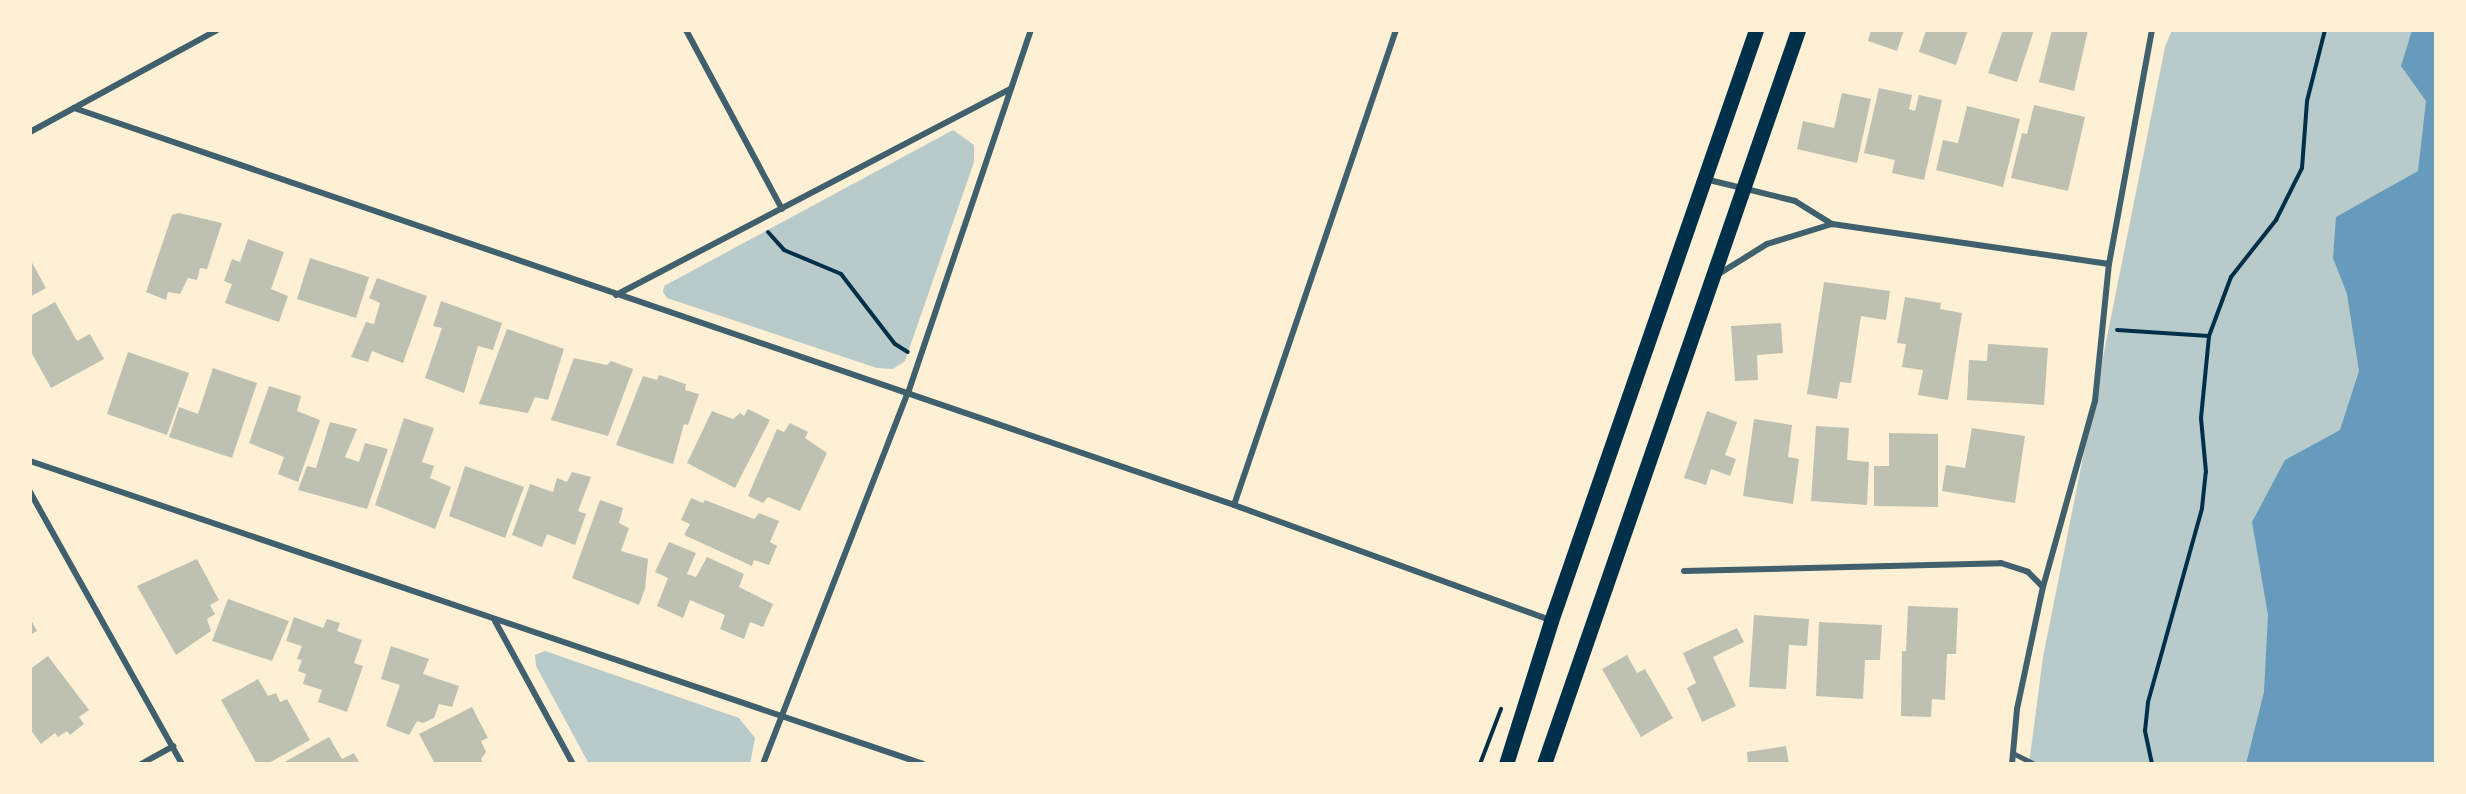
<!DOCTYPE html>
<style>
body{margin:0}
#map{position:relative;width:2466px;height:794px;overflow:hidden;background:#fdf0d5;font-family:"DM Sans",sans-serif}
div>[style]{position:absolute}
[style*='--x']{left:calc(var(--x)*1px);top:calc(var(--y)*1px);width:calc(var(--w)*1px);rotate:calc(var(--a)*1deg)}
.green>*{inset:0;background:#b9caca}
.water>*{inset:0;background:#669bbc}
.building>*{inset:0;background:#bec0b2}
.path>*{height:4px;margin:-2px;padding:0 2px;transform-origin:2px;border-radius:2px;background:#003049}
.service>*{height:4.5px;margin:-2.25px;padding:0 2.25px;transform-origin:2.25px;border-radius:2.25px;background:#3f606c}
.minor>*{height:6px;margin:-3px;padding:0 3px;transform-origin:3px;border-radius:3px;background:#3f606c}
.primary>*{height:15px;margin:-7.5px;padding:0 7.5px;transform-origin:7.5px;border-radius:7.5px;background:#003049}
span{translate:-50% -50%;white-space:nowrap;text-align:center;line-height:1.15;-webkit-text-stroke:4.5px #fdf0d5;paint-order:stroke}
.frame{position:absolute;inset:0;border:32px solid #fdf0d5;pointer-events:none}
</style>
<div id="map">
<div class="green">
<div style="clip-path:polygon(2172px 30px,2436px 30px,2436px 764px,2029px 764px,2043px 657px,2165px 47px)"></div>
<div style="clip-path:polygon(953px 130px,974px 145px,974px 162px,905px 361px,893px 369px,877px 368px,667px 298px,663px 292px,664px 286px)"></div>
<div style="clip-path:polygon(545px 651px,739px 718px,755px 738px,750px 764px,589px 764px,536px 666px,535px 655px)"></div>
</div>
<div class="water">
<div style="clip-path:polygon(2412px 30px,2436px 30px,2436px 764px,2246px 764px,2264px 692px,2268px 615px,2252px 522px,2285px 460px,2340px 430px,2359px 371px,2347px 294px,2333px 258px,2336px 217px,2418px 171px,2426px 101px,2401px 66px)"></div>
</div>
<div class="building">
<div style="clip-path:polygon(1871px 30px,1904px 30px,1897px 51px,1868px 41px)"></div>
<div style="clip-path:polygon(1926px 30px,1968px 30px,1956px 65px,1919px 52px)"></div>
<div style="clip-path:polygon(2003px 30px,2034px 30px,2017px 82px,1988px 73px)"></div>
<div style="clip-path:polygon(2052px 30px,2088px 30px,2074px 91px,2039px 82px)"></div>
<div style="clip-path:polygon(1879px 88px,1912px 95px,1909px 109px,1915px 111px,1919px 95px,1942px 100px,1924px 180px,1892px 173px,1895px 160px,1864px 153px)"></div>
<div style="clip-path:polygon(1842px 93px,1871px 99px,1857px 163px,1797px 149px,1803px 121px,1834px 128px)"></div>
<div style="clip-path:polygon(2034px 105px,2085px 117px,2068px 191px,2011px 178px,2022px 133px,2027px 134px)"></div>
<div style="clip-path:polygon(1967px 106px,2020px 119px,2003px 187px,1936px 170px,1943px 140px,1958px 143px)"></div>
<div style="clip-path:polygon(179px 213px,222px 223px,207px 269px,200px 268px,197px 280px,188px 278px,180px 294px,168px 292px,166px 300px,146px 292px,172px 215px)"></div>
<div style="clip-path:polygon(248px 239px,284px 252px,271px 289px,288px 296px,279px 322px,225px 303px,232px 284px,224px 281px,232px 259px,240px 262px)"></div>
<div style="clip-path:polygon(310px 258px,369px 277px,356px 318px,297px 299px)"></div>
<div style="clip-path:polygon(30px 259px,46px 288px,30px 297px)"></div>
<div style="clip-path:polygon(377px 278px,427px 296px,403px 363px,372px 351px,368px 362px,351px 357px,366px 322px,374px 324px,380px 303px,369px 298px)"></div>
<div style="clip-path:polygon(1824px 282px,1890px 291px,1886px 320px,1861px 316px,1851px 383px,1840px 382px,1837px 399px,1807px 394px)"></div>
<div style="clip-path:polygon(1905px 297px,1941px 303px,1940px 309px,1962px 313px,1948px 400px,1918px 395px,1923px 370px,1902px 367px,1906px 344px,1897px 343px)"></div>
<div style="clip-path:polygon(441px 301px,502px 323px,493px 350px,478px 346px,464px 393px,425px 378px,442px 328px,433px 326px)"></div>
<div style="clip-path:polygon(55px 302px,77px 341px,90px 334px,104px 359px,51px 388px,30px 350px,30px 316px)"></div>
<div style="clip-path:polygon(1781px 323px,1783px 353px,1757px 355px,1758px 380px,1735px 381px,1731px 326px)"></div>
<div style="clip-path:polygon(507px 329px,564px 349px,548px 400px,535px 397px,528px 413px,479px 404px)"></div>
<div style="clip-path:polygon(1988px 344px,2048px 348px,2044px 405px,1967px 400px,1969px 360px,1987px 361px)"></div>
<div style="clip-path:polygon(128px 352px,189px 373px,167px 435px,107px 414px)"></div>
<div style="clip-path:polygon(574px 358px,607px 365px,611px 361px,633px 369px,608px 436px,551px 420px)"></div>
<div style="clip-path:polygon(213px 368px,257px 383px,232px 458px,169px 437px,179px 407px,198px 414px)"></div>
<div style="clip-path:polygon(659px 375px,686px 384px,685px 390px,699px 394px,688px 425px,684px 424px,673px 464px,616px 445px,643px 376px,657px 380px)"></div>
<div style="clip-path:polygon(269px 386px,301px 396px,297px 411px,320px 420px,298px 482px,278px 474px,284px 457px,249px 443px)"></div>
<div style="clip-path:polygon(748px 409px,770px 420px,735px 488px,687px 463px,712px 411px,733px 419px,740px 413px,744px 416px)"></div>
<div style="clip-path:polygon(1707px 411px,1737px 422px,1725px 455px,1736px 459px,1730px 476px,1711px 469px,1706px 485px,1684px 478px)"></div>
<div style="clip-path:polygon(404px 418px,434px 428px,422px 462px,434px 466px,430px 478px,451px 487px,435px 529px,375px 505px)"></div>
<div style="clip-path:polygon(1754px 419px,1792px 425px,1788px 457px,1799px 459px,1793px 504px,1743px 496px)"></div>
<div style="clip-path:polygon(330px 422px,357px 429px,345px 457px,359px 462px,365px 443px,388px 449px,367px 509px,298px 490px,307px 466px,316px 468px)"></div>
<div style="clip-path:polygon(790px 423px,808px 432px,805px 438px,827px 453px,800px 511px,768px 497px,763px 503px,748px 496px,777px 429px,784px 432px)"></div>
<div style="clip-path:polygon(1816px 426px,1849px 428px,1847px 460px,1869px 462px,1867px 505px,1811px 501px)"></div>
<div style="clip-path:polygon(1972px 428px,2025px 436px,2015px 503px,1942px 491px,1946px 465px,1965px 468px)"></div>
<div style="clip-path:polygon(1889px 433px,1938px 434px,1938px 507px,1874px 506px,1874px 466px,1889px 466px)"></div>
<div style="clip-path:polygon(465px 466px,524px 487px,505px 538px,449px 516px)"></div>
<div style="clip-path:polygon(572px 472px,591px 477px,578px 511px,586px 514px,575px 545px,547px 534px,542px 547px,512px 535px,530px 484px,553px 492px,557px 478px,567px 482px)"></div>
<div style="clip-path:polygon(691px 498px,703px 503px,705px 500px,754px 519px,759px 513px,779px 521px,770px 542px,777px 546px,769px 565px,754px 560px,752px 566px,684px 535px,690px 524px,681px 520px)"></div>
<div style="clip-path:polygon(600px 500px,623px 508px,619px 523px,629px 528px,621px 551px,648px 559px,645px 589px,639px 605px,572px 578px)"></div>
<div style="clip-path:polygon(669px 542px,696px 553px,687px 574px,696px 577px,707px 557px,744px 574px,739px 587px,773px 604px,763px 627px,750px 622px,744px 639px,720px 629px,725px 615px,690px 600px,683px 618px,657px 606px,668px 578px,655px 572px)"></div>
<div style="clip-path:polygon(197px 559px,219px 600px,210px 605px,215px 614px,207px 619px,211px 631px,176px 655px,137px 586px)"></div>
<div style="clip-path:polygon(228px 599px,289px 621px,272px 661px,212px 641px)"></div>
<div style="clip-path:polygon(1908px 606px,1958px 608px,1956px 654px,1947px 654px,1945px 700px,1932px 699px,1931px 717px,1901px 716px,1902px 651px,1906px 651px)"></div>
<div style="clip-path:polygon(1754px 615px,1809px 619px,1807px 646px,1789px 645px,1786px 689px,1749px 687px)"></div>
<div style="clip-path:polygon(294px 617px,323px 628px,327px 619px,340px 623px,337px 631px,362px 640px,354px 663px,363px 666px,347px 712px,318px 702px,322px 690px,303px 684px,306px 674px,298px 671px,302px 660px,297px 659px,302px 646px,286px 641px)"></div>
<div style="clip-path:polygon(30px 618px,37px 631px,30px 635px)"></div>
<div style="clip-path:polygon(1819px 622px,1882px 625px,1880px 660px,1865px 660px,1863px 699px,1816px 696px)"></div>
<div style="clip-path:polygon(1737px 628px,1744px 642px,1713px 657px,1736px 706px,1702px 722px,1687px 688px,1696px 683px,1683px 653px)"></div>
<div style="clip-path:polygon(391px 646px,429px 659px,423px 674px,459px 686px,452px 707px,439px 704px,434px 718px,423px 723px,417px 721px,409px 735px,386px 726px,400px 685px,381px 679px)"></div>
<div style="clip-path:polygon(1627px 655px,1637px 673px,1645px 669px,1673px 718px,1641px 737px,1602px 669px)"></div>
<div style="clip-path:polygon(48px 656px,89px 710px,79px 717px,84px 724px,70px 735px,67px 731px,58px 737px,55px 733px,41px 744px,30px 729px,30px 669px)"></div>
<div style="clip-path:polygon(258px 679px,268px 696px,276px 693px,280px 702px,287px 699px,310px 740px,267px 764px,257px 764px,221px 700px)"></div>
<div style="clip-path:polygon(472px 707px,488px 738px,481px 741px,486px 752px,481px 759px,484px 764px,435px 764px,419px 734px)"></div>
<div style="clip-path:polygon(329px 737px,342px 759px,354px 753px,360px 764px,281px 764px)"></div>
<div style="clip-path:polygon(1786px 746px,1789px 764px,1748px 764px,1747px 752px)"></div>
</div>
<div class="path">
<div style="--x:768;--y:232;--w:24;--a:48"></div>
<div style="--x:784;--y:250;--w:62;--a:22.8"></div>
<div style="--x:841;--y:274;--w:88;--a:52.4"></div>
<div style="--x:895;--y:344;--w:15;--a:32"></div>
<div style="--x:2117;--y:330;--w:92;--a:3.7"></div>
<div style="--x:1480;--y:764;--w:59;--a:-69.1"></div>
<div style="--x:2152;--y:764;--w:34;--a:-102"></div>
<div style="--x:2145;--y:731;--w:29;--a:-84"></div>
<div style="--x:2148;--y:702;--w:201;--a:-74.4"></div>
<div style="--x:2202;--y:508;--w:36;--a:-84"></div>
<div style="--x:2206;--y:472;--w:54;--a:-95.3"></div>
<div style="--x:2201;--y:418;--w:82;--a:-84.4"></div>
<div style="--x:2209;--y:336;--w:63;--a:-69.6"></div>
<div style="--x:2231;--y:277;--w:73;--a:-51.7"></div>
<div style="--x:2276;--y:220;--w:58;--a:-63.4"></div>
<div style="--x:2302;--y:168;--w:67;--a:-85.7"></div>
<div style="--x:2307;--y:101;--w:73;--a:-75.8"></div>
</div>
<div class="service">
<div style="--x:2013;--y:753;--w:25;--a:27"></div>
</div>
<div class="minor">
<div style="--x:686;--y:30;--w:203;--a:61.8"></div>
<div style="--x:74;--y:108;--w:1226;--a:18.89"></div>
<div style="--x:1234;--y:505;--w:336;--a:20"></div>
<div style="--x:30;--y:132;--w:213;--a:-28.6"></div>
<div style="--x:1705;--y:179;--w:93;--a:13.7"></div>
<div style="--x:1795;--y:201;--w:44;--a:31.9"></div>
<div style="--x:1717;--y:275;--w:59;--a:-31.8"></div>
<div style="--x:1767;--y:244;--w:68;--a:-17.1"></div>
<div style="--x:1832;--y:224;--w:280;--a:8.2"></div>
<div style="--x:616;--y:295;--w:445;--a:-27.6"></div>
<div style="--x:30;--y:461;--w:943;--a:18.74"></div>
<div style="--x:30;--y:492;--w:312;--a:60.8"></div>
<div style="--x:1234;--y:505;--w:502;--a:-71.17"></div>
<div style="--x:1684;--y:571;--w:317;--a:-1.4"></div>
<div style="--x:2001;--y:563;--w:28;--a:18"></div>
<div style="--x:2028;--y:572;--w:21;--a:45"></div>
<div style="--x:495;--y:621;--w:163;--a:61.4"></div>
<div style="--x:141;--y:764;--w:37;--a:-29"></div>
<div style="--x:763;--y:764;--w:398;--a:-68.7"></div>
<div style="--x:908;--y:393;--w:383;--a:-71.3"></div>
<div style="--x:2012;--y:764;--w:55;--a:-84.8"></div>
<div style="--x:2017;--y:709;--w:125;--a:-78"></div>
<div style="--x:2043;--y:587;--w:193;--a:-74.4"></div>
<div style="--x:2095;--y:401;--w:138;--a:-84.2"></div>
<div style="--x:2109;--y:264;--w:238;--a:-79.6"></div>
</div>
<div class="primary">
<div style="--x:1506;--y:764;--w:150;--a:-72.5"></div>
<div style="--x:1551;--y:621;--w:626;--a:-70.87"></div>
<div style="--x:1544;--y:764;--w:777;--a:-70.91"></div>
</div>
<div class="frame"></div>
</div>
